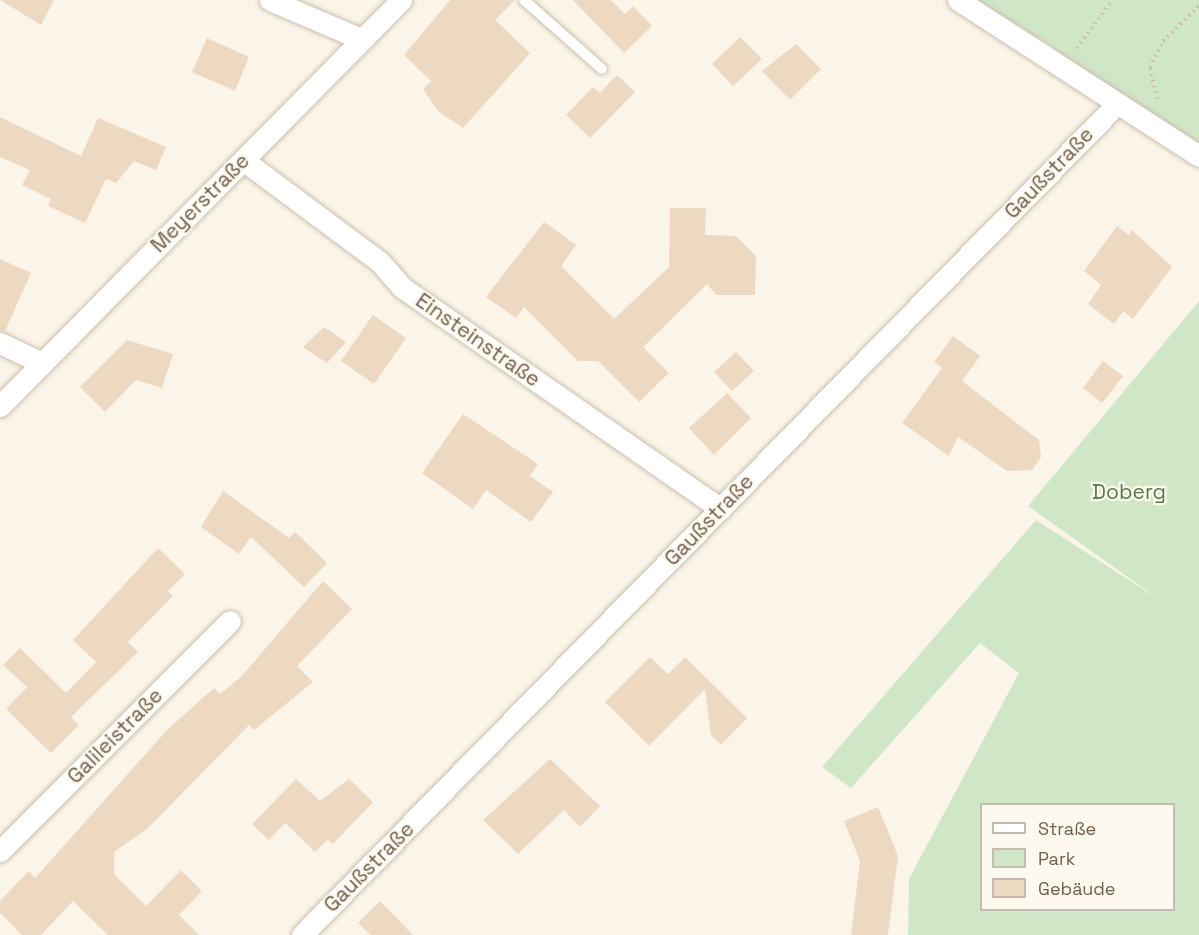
<!DOCTYPE html>
<meta charset="utf-8">
<style>
body{margin:0}
#map{position:relative;width:1199px;height:935px;overflow:hidden;background:#faf5e8;font-family:"Space Grotesk",sans-serif}
div>[style]{position:absolute}
[style*='--x']{left:calc(var(--x)*1px);top:calc(var(--y)*1px);width:calc(var(--w)*1px);rotate:calc(var(--a)*1deg)}
.green>*{inset:0;background:#d0e7c7}
.building>*{inset:0;background:#edd8c2}
.path>*{height:4px;margin-top:-2px;transform-origin:0;background:repeating-linear-gradient(90deg,#d2bba5 0 1.5px,transparent 0 6px)}
.roads{filter:drop-shadow(0 0 2px #cbbeaf) drop-shadow(0 0 2px #cbbeaf)}
.lane>*{height:10px;margin:-5px;padding:0 5px;transform-origin:5px;border-radius:5px;background:#fff}
.street>*{height:21px;margin:-10.5px;padding:0 10.5px;transform-origin:10.5px;border-radius:10.5px;background:#fff}
span{translate:-50% -50%;white-space:nowrap;text-align:center;line-height:1.15;-webkit-text-stroke:4.5px #fdf9ee;paint-order:stroke}
.street-label{font-size:21px;color:#725f4e}
.park-label{font-size:21px;color:#547b4a}
.legend{position:absolute;left:980px;top:803px;width:195px;height:108px;box-sizing:border-box;background:#fdf9ee;border:2px solid #c5bbae;margin:0;padding:8px 10px;list-style:none;font-size:18px;color:#725f4e}
.legend li{display:flex;align-items:center;gap:12px;height:30px}
.legend b{width:30px;border:2px solid #c5bbae}
</style>
<div id="map">
<div class="green">
<div style="clip-path:polygon(975px 0,1199px 0,1199px 146px,1120px 100px,1047px 43px)"></div>
<div style="clip-path:polygon(evenodd,1199px 301px,1199px 935px,908px 935px,909px 879px,1019px 673px,980px 643px,851px 788px,822px 767px,1036px 520px,1160px 600px,1028px 506px,1199px 301px,982px 804px,1174px 804px,1174px 910px,982px 910px,982px 804px)"></div>
</div>
<div class="building">
<div style="clip-path:polygon(0 0,54px 0,41px 25px)"></div>
<div style="clip-path:polygon(450px 0,515px 0,495px 20px,530px 53px,463px 128px,439px 112px,423px 89px,431px 81px,404px 55px)"></div>
<div style="clip-path:polygon(573px 0,611px 0,625px 14px,633px 6px,652px 26px,624px 53px)"></div>
<div style="clip-path:polygon(740px 37px,762px 59px,733px 86px,712px 64px)"></div>
<div style="clip-path:polygon(207px 38px,249px 57px,235px 91px,192px 72px)"></div>
<div style="clip-path:polygon(796px 44px,821px 69px,790px 100px,762px 71px)"></div>
<div style="clip-path:polygon(617px 75px,635px 92px,590px 138px,566px 115px,593px 87px,600px 93px)"></div>
<div style="clip-path:polygon(0 117px,81px 156px,98px 118px,166px 147px,156px 170px,134px 161px,116px 183px,106px 179px,85px 223px,48px 206px,51px 199px,22px 185px,30px 170px,0 157px)"></div>
<div style="clip-path:polygon(670px 208px,706px 208px,705px 235px,736px 236px,756px 256px,755px 295px,716px 295px,707px 284px,643px 347px,669px 373px,639px 402px,598px 361px,578px 361px,524px 307px,516px 318px,486px 297px,544px 222px,576px 245px,561px 266px,614px 319px,669px 267px)"></div>
<div style="clip-path:polygon(1117px 226px,1129px 235px,1132px 230px,1172px 267px,1133px 319px,1123px 311px,1114px 324px,1088px 304px,1101px 285px,1084px 271px)"></div>
<div style="clip-path:polygon(0 259px,31px 273px,5px 331px,0 330px)"></div>
<div style="clip-path:polygon(373px 315px,406px 338px,374px 384px,341px 361px)"></div>
<div style="clip-path:polygon(324px 327px,346px 342px,327px 363px,303px 347px)"></div>
<div style="clip-path:polygon(953px 336px,980px 356px,962px 381px,1039px 440px,1041px 457px,1032px 470px,1007px 471px,958px 437px,949px 456px,902px 423px,942px 368px,934px 362px)"></div>
<div style="clip-path:polygon(127px 340px,173px 354px,162px 388px,136px 380px,105px 412px,80px 387px)"></div>
<div style="clip-path:polygon(736px 352px,754px 371px,732px 391px,714px 372px)"></div>
<div style="clip-path:polygon(1103px 361px,1123px 376px,1102px 403px,1083px 388px)"></div>
<div style="clip-path:polygon(727px 393px,751px 418px,714px 455px,689px 428px)"></div>
<div style="clip-path:polygon(463px 414px,538px 464px,530px 476px,553px 492px,531px 522px,486px 490px,473px 509px,422px 473px)"></div>
<div style="clip-path:polygon(223px 491px,289px 538px,295px 532px,327px 563px,304px 587px,251px 537px,239px 554px,201px 527px)"></div>
<div style="clip-path:polygon(158px 548px,185px 574px,168px 591px,173px 596px,128px 642px,138px 652px,71px 717px,79px 725px,51px 753px,6px 709px,27px 687px,3px 665px,20px 648px,66px 693px,96px 662px,73px 640px)"></div>
<div style="clip-path:polygon(323px 581px,352px 609px,297px 666px,313px 682px,254px 730px,249px 725px,148px 828px,114px 852px,114px 874px,146px 906px,181px 870px,202px 891px,179px 915px,199px 935px,108px 935px,73px 901px,41px 935px,22px 935px,0 913px,0 901px,29px 871px,35px 878px,168px 729px,214px 688px,220px 694px,241px 677px)"></div>
<div style="clip-path:polygon(650px 657px,668px 674px,685px 657px,747px 718px,721px 745px,711px 735px,705px 689px,649px 746px,605px 702px)"></div>
<div style="clip-path:polygon(550px 759px,600px 806px,580px 827px,564px 810px,518px 854px,483px 820px)"></div>
<div style="clip-path:polygon(296px 779px,320px 801px,349px 779px,373px 802px,333px 844px,328px 839px,315px 852px,285px 823px,269px 840px,252px 824px)"></div>
<div style="clip-path:polygon(878px 807px,898px 856px,888px 935px,851px 935px,860px 861px,844px 821px)"></div>
<div style="clip-path:polygon(380px 901px,413px 935px,371px 935px,358px 923px)"></div>
</div>
<div class="path">
<div style="--x:1077;--y:48;--w:59;--a:-53.9"></div>
<div style="--x:1157;--y:99;--w:33;--a:-102"></div>
<div style="--x:1150;--y:67;--w:29;--a:-63"></div>
<div style="--x:1163;--y:41;--w:50;--a:-44.2"></div>
</div>
<div class="roads">
<div class="lane">
<div style="--x:524;--y:0;--w:104;--a:41.5"></div>
</div>
<div class="street">
<div style="--x:270;--y:0;--w:99;--a:23.2"></div>
<div style="--x:958;--y:0;--w:287;--a:32.9"></div>
<div style="--x:243;--y:160;--w:171;--a:36.7"></div>
<div style="--x:380;--y:262;--w:35;--a:49"></div>
<div style="--x:403;--y:288;--w:387;--a:34.8"></div>
<div style="--x:0;--y:343;--w:47;--a:25.5"></div>
<div style="--x:0;--y:406;--w:571;--a:-45.35"></div>
<div style="--x:0;--y:851;--w:325;--a:-45"></div>
<div style="--x:302;--y:935;--w:1163;--a:-45.56"></div>
</div>
</div>
<div class="street-label">
<span style="left:1049px;top:173px;rotate:-46deg">Gaußstraße</span>
<span style="left:200px;top:203px;rotate:-45deg">Meyerstraße</span>
<span style="left:478px;top:340px;rotate:35deg">Einsteinstraße</span>
<span style="left:709px;top:520px;rotate:-46deg">Gaußstraße</span>
<span style="left:115px;top:736px;rotate:-45deg">Galileistraße</span>
<span style="left:369px;top:867px;rotate:-45deg">Gaußstraße</span>
</div>
<div class="park-label">
<span style="left:1129px;top:492px">Doberg</span>
</div>
<ul class="legend">
<li><b style="height:8px;background:#fff"></b>Straße</li>
<li><b style="height:16px;background:#d0e7c7"></b>Park</li>
<li><b style="height:16px;background:#edd8c2"></b>Gebäude</li>
</ul>
</div>
